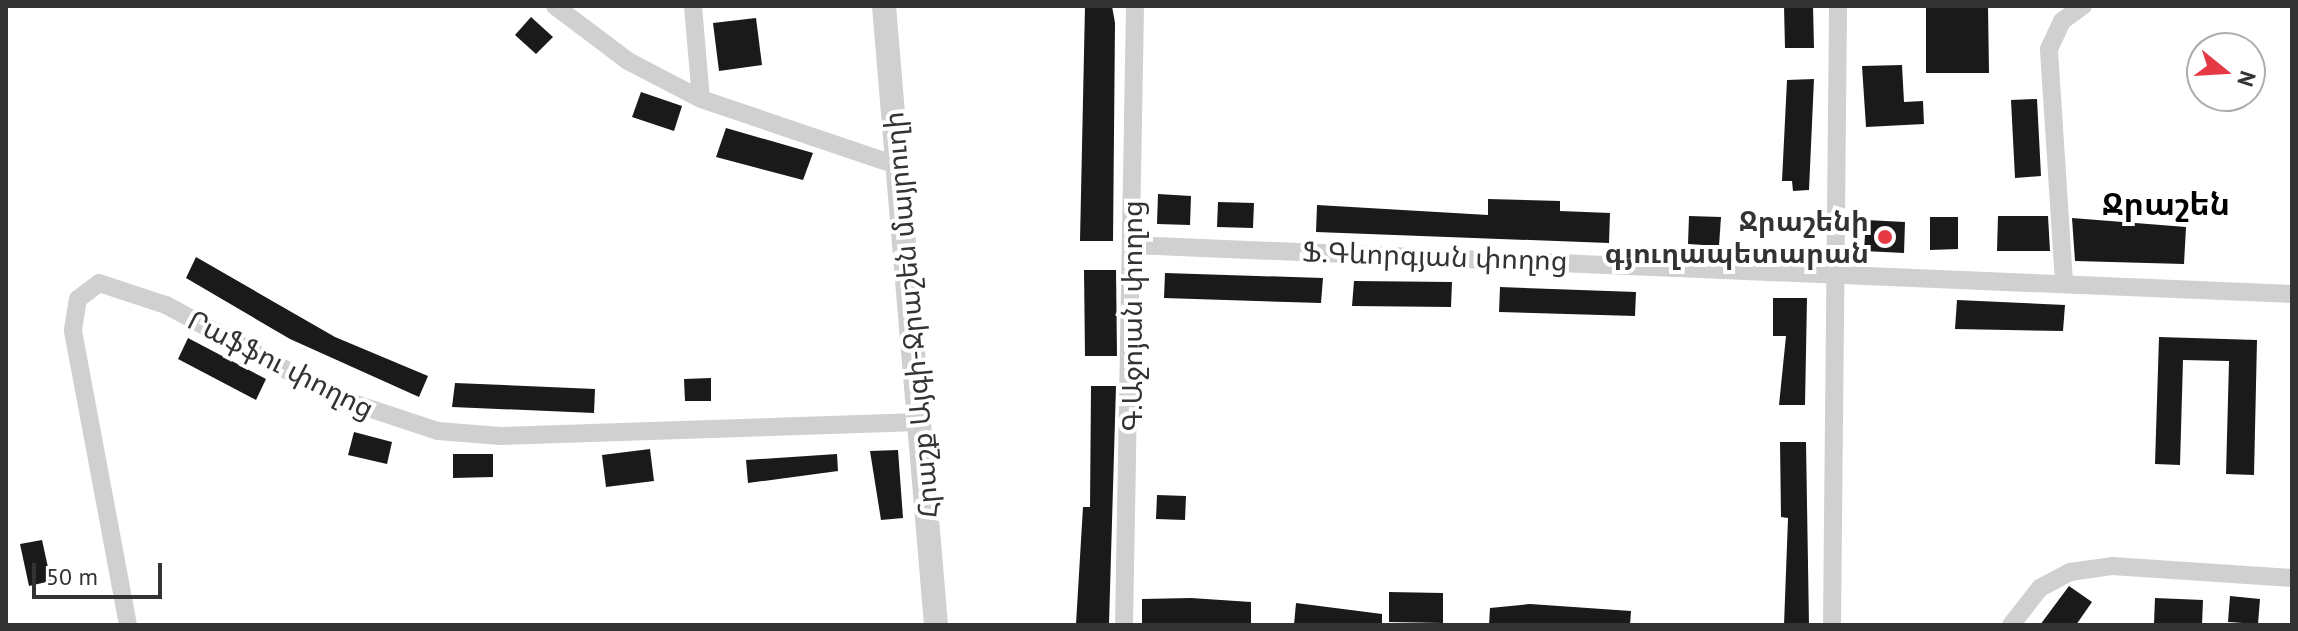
<!DOCTYPE html>
<meta charset="utf-8">
<style>
body{margin:0}
#map{position:relative;width:2298px;height:631px;overflow:hidden;background:#fff;font-family:"PT Sans","Noto Sans Armenian",sans-serif}
div>[style]{position:absolute}
[style*='--x']{left:calc(var(--x)*1px);top:calc(var(--y)*1px);width:calc(var(--w)*1px);rotate:calc(var(--a)*1deg)}
.building>*{inset:0;background:#1a1a1a}
.minor>*{height:18px;margin:-9px;padding:0 9px;transform-origin:9px;border-radius:9px;background:#d0d0d0}
.tertiary>*{height:24px;margin:-12px;padding:0 12px;transform-origin:12px;border-radius:12px;background:#d0d0d0}
.dots>*{width:22px;height:22px;translate:-50% -50%;box-sizing:border-box;border:4px solid #fff;border-radius:50%}
span{translate:-50% -50%;white-space:nowrap;text-align:center;line-height:1.15;-webkit-text-stroke:8px #fff;paint-order:stroke}
.poi-label{font-size:28px;color:#333;font-weight:700}
.right{translate:-100% -50%;text-align:right}
.street-label{font-size:28px;color:#333}
.quarter-label{font-size:32px;color:#000;font-weight:700}
.frame{position:absolute;inset:0;border:8px solid #333;pointer-events:none}
.north{position:absolute;left:2186px;top:32px;width:80px;height:80px;box-sizing:border-box;background:#fff;border:2px solid #adadad;border-radius:50%;rotate:108deg;font-size:22px;font-weight:700;line-height:32px;text-align:center;color:#333}
.north::after{content:'';display:block;margin:auto;width:28px;height:36px;background:#e63946;clip-path:polygon(50% 0,100% 100%,50% 72%,0 100%)}
.scale{position:absolute;left:32px;top:563px;width:130px;height:36px;box-sizing:border-box;border:4px solid #333;border-top:0;padding-left:10px;font-size:24px;line-height:28px;white-space:nowrap;color:#333;-webkit-text-stroke:6px #fff;paint-order:stroke}
</style>
<div id="map">
<div class="building">
<div style="clip-path:polygon(1085px 6px,1112px 6px,1115px 23px,1113px 241px,1080px 241px)"></div>
<div style="clip-path:polygon(1784px 6px,1813px 6px,1814px 48px,1785px 48px)"></div>
<div style="clip-path:polygon(1926px 6px,1988px 6px,1989px 73px,1926px 73px)"></div>
<div style="clip-path:polygon(531px 17px,553px 37px,536px 54px,515px 35px)"></div>
<div style="clip-path:polygon(756px 18px,762px 65px,719px 71px,713px 23px)"></div>
<div style="clip-path:polygon(1902px 65px,1904px 102px,1923px 101px,1924px 124px,1866px 127px,1862px 66px)"></div>
<div style="clip-path:polygon(1814px 79px,1809px 190px,1793px 191px,1792px 181px,1782px 181px,1787px 80px)"></div>
<div style="clip-path:polygon(641px 92px,682px 106px,674px 131px,632px 117px)"></div>
<div style="clip-path:polygon(2037px 99px,2041px 176px,2015px 178px,2011px 100px)"></div>
<div style="clip-path:polygon(726px 128px,813px 153px,803px 180px,716px 157px)"></div>
<div style="clip-path:polygon(1158px 194px,1191px 196px,1190px 225px,1157px 224px)"></div>
<div style="clip-path:polygon(1488px 199px,1560px 201px,1560px 211px,1610px 213px,1609px 243px,1316px 232px,1317px 205px,1488px 215px)"></div>
<div style="clip-path:polygon(1218px 202px,1254px 203px,1253px 228px,1217px 227px)"></div>
<div style="clip-path:polygon(1689px 216px,1721px 217px,1719px 246px,1688px 244px)"></div>
<div style="clip-path:polygon(1998px 216px,2048px 216px,2050px 251px,1997px 251px)"></div>
<div style="clip-path:polygon(1930px 217px,1958px 217px,1958px 249px,1930px 250px)"></div>
<div style="clip-path:polygon(2072px 218px,2186px 227px,2184px 264px,2075px 261px)"></div>
<div style="clip-path:polygon(1866px 220px,1905px 222px,1904px 253px,1864px 251px)"></div>
<div style="clip-path:polygon(196px 257px,335px 337px,428px 376px,419px 397px,290px 339px,186px 278px)"></div>
<div style="clip-path:polygon(1084px 270px,1116px 270px,1117px 356px,1085px 356px)"></div>
<div style="clip-path:polygon(1165px 273px,1323px 278px,1321px 303px,1164px 298px)"></div>
<div style="clip-path:polygon(1354px 281px,1452px 282px,1451px 307px,1352px 306px)"></div>
<div style="clip-path:polygon(1500px 287px,1636px 292px,1635px 316px,1499px 312px)"></div>
<div style="clip-path:polygon(1773px 298px,1807px 298px,1805px 405px,1779px 405px,1786px 336px,1773px 336px)"></div>
<div style="clip-path:polygon(1957px 300px,2065px 305px,2063px 331px,1955px 329px)"></div>
<div style="clip-path:polygon(2159px 337px,2257px 340px,2254px 475px,2226px 474px,2229px 361px,2183px 360px,2180px 465px,2155px 464px)"></div>
<div style="clip-path:polygon(188px 338px,266px 379px,256px 400px,178px 359px)"></div>
<div style="clip-path:polygon(711px 378px,711px 401px,685px 401px,684px 379px)"></div>
<div style="clip-path:polygon(455px 383px,595px 389px,594px 413px,452px 407px)"></div>
<div style="clip-path:polygon(1091px 386px,1116px 386px,1109px 624px,1076px 624px,1083px 507px,1090px 507px)"></div>
<div style="clip-path:polygon(354px 432px,392px 442px,387px 464px,348px 455px)"></div>
<div style="clip-path:polygon(1780px 442px,1806px 442px,1809px 625px,1784px 625px,1788px 518px,1781px 517px)"></div>
<div style="clip-path:polygon(650px 449px,654px 481px,606px 487px,602px 455px)"></div>
<div style="clip-path:polygon(898px 450px,903px 518px,881px 520px,870px 451px)"></div>
<div style="clip-path:polygon(453px 454px,493px 454px,493px 477px,453px 478px)"></div>
<div style="clip-path:polygon(837px 454px,838px 471px,748px 483px,746px 460px)"></div>
<div style="clip-path:polygon(1157px 495px,1186px 496px,1185px 520px,1156px 519px)"></div>
<div style="clip-path:polygon(42px 540px,51px 581px,29px 586px,20px 544px)"></div>
<div style="clip-path:polygon(2069px 586px,2092px 602px,2076px 625px,2040px 625px)"></div>
<div style="clip-path:polygon(1389px 592px,1443px 593px,1443px 623px,1389px 622px)"></div>
<div style="clip-path:polygon(2230px 596px,2260px 599px,2258px 624px,2228px 622px)"></div>
<div style="clip-path:polygon(1191px 598px,1251px 602px,1251px 625px,1142px 625px,1142px 599px)"></div>
<div style="clip-path:polygon(2155px 598px,2203px 600px,2202px 625px,2154px 623px)"></div>
<div style="clip-path:polygon(1296px 603px,1382px 614px,1382px 625px,1294px 625px)"></div>
<div style="clip-path:polygon(1530px 604px,1631px 611px,1630px 625px,1489px 625px,1490px 608px)"></div>
</div>
<div class="minor">
<div style="--x:555;--y:6;--w:91;--a:37"></div>
<div style="--x:628;--y:61;--w:82;--a:27.5"></div>
<div style="--x:701;--y:99;--w:209;--a:18.7"></div>
<div style="--x:693;--y:6;--w:93;--a:85.1"></div>
<div style="--x:1132;--y:245;--w:1161;--a:2.42"></div>
<div style="--x:2064;--y:282;--w:233;--a:-93.7"></div>
<div style="--x:2049;--y:49;--w:31;--a:-65"></div>
<div style="--x:2062;--y:21;--w:26;--a:-36"></div>
<div style="--x:128;--y:625;--w:300;--a:-100.6"></div>
<div style="--x:73;--y:330;--w:31;--a:-81"></div>
<div style="--x:78;--y:299;--w:26;--a:-37"></div>
<div style="--x:99;--y:283;--w:71;--a:18.2"></div>
<div style="--x:166;--y:305;--w:196;--a:28.4"></div>
<div style="--x:338;--y:398;--w:105;--a:18.3"></div>
<div style="--x:438;--y:431;--w:63;--a:4.5"></div>
<div style="--x:501;--y:436;--w:419;--a:-1.9"></div>
<div style="--x:1124;--y:625;--w:619;--a:-88.98"></div>
<div style="--x:1832;--y:625;--w:619;--a:-89.44"></div>
<div style="--x:2011;--y:625;--w:47;--a:-51.9"></div>
<div style="--x:2040;--y:588;--w:34;--a:-28"></div>
<div style="--x:2070;--y:572;--w:42;--a:-8.1"></div>
<div style="--x:2112;--y:566;--w:180;--a:3.8"></div>
</div>
<div class="tertiary">
<div style="--x:884;--y:6;--w:621;--a:85.2"></div>
</div>
<div class="dots">
<div style="left:1885px;top:237px;background:#e63946"></div>
</div>
<div class="poi-label">
<span class="right" style="left:1869px;top:237px">Ջրաշենի<br>գյուղապետարան</span>
</div>
<div class="street-label">
<span style="left:1435px;top:256px;rotate:2deg">Ֆ.Գևորգյան փողոց</span>
<span style="left:911px;top:315px;rotate:-95deg">Հրաշք Այգի-Ջրաշեն մայրուղի</span>
<span style="left:1132px;top:316px;rotate:-90deg">Գ.Աջոյան փողոց</span>
<span style="left:281px;top:364px;rotate:27deg">Րաֆֆու փողոց</span>
</div>
<div class="quarter-label">
<span style="left:2166px;top:203px">Ջրաշեն</span>
</div>
<div class="frame"></div>
<div class="north">N</div>
<div class="scale">50 m</div>
</div>
